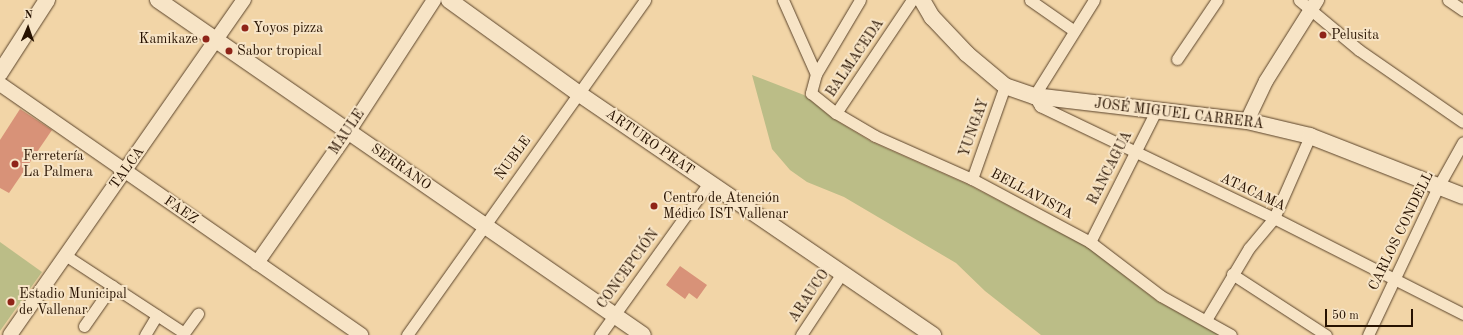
<!DOCTYPE html>
<meta charset="utf-8">
<style>
body{margin:0}
#map{position:relative;width:1463px;height:335px;overflow:hidden;background:#f2d5a7;font-family:"Old Standard TT",serif}
div>[style]{position:absolute}
[style*='--x']{left:calc(var(--x)*1px);top:calc(var(--y)*1px);width:calc(var(--w)*1px);rotate:calc(var(--a)*1deg)}
.green>*{inset:0;background:#bbbd87}
.building>*{inset:0;background:#d89278}
.roads{filter:drop-shadow(0 0 1px #5a432a) drop-shadow(0 0 1px #5a432a)}
.minor>*{height:11px;margin:-5.5px;padding:0 5.5px;transform-origin:5.5px;border-radius:5.5px;background:#f7e4c6}
.tertiary>*{height:14px;margin:-7px;padding:0 7px;transform-origin:7px;border-radius:7px;background:#f7e4c6}
.secondary>*{height:16px;margin:-8px;padding:0 8px;transform-origin:8px;border-radius:8px;background:#f7e4c6}
.dots>*{width:11px;height:11px;translate:-50% -50%;box-sizing:border-box;border:2px solid #f7e4c6;border-radius:50%}
span{translate:-50% -50%;white-space:nowrap;text-align:center;line-height:1.15;-webkit-text-stroke:4px #f7e4c6;paint-order:stroke}
.poi-label{font-size:14px;color:#271201}
.left{translate:0 -50%;text-align:left}
.right{translate:-100% -50%;text-align:right}
.street-label{font-size:14px;color:#271201}
.north{position:absolute;left:8px;top:8px;width:40px;height:40px;-webkit-text-stroke:3px #f7e4c6;paint-order:stroke;rotate:2deg;font-size:11px;font-weight:700;line-height:16px;text-align:center;color:#271201}
.north::after{content:'';display:block;margin:auto;width:14px;height:18px;background:#271201;clip-path:polygon(50% 0,100% 100%,50% 72%,0 100%)}
.scale{position:absolute;left:1325px;top:309px;width:88px;height:18px;box-sizing:border-box;border:2px solid #271201;border-top:0;padding-left:5px;font-size:12px;line-height:14px;white-space:nowrap;color:#271201;-webkit-text-stroke:3px #f7e4c6;paint-order:stroke}
</style>
<div id="map">
<div class="green">
<div style="clip-path:polygon(752px 75px,804px 95px,832px 118px,872px 142px,969px 185px,1087px 247px,1157px 301px,1219px 335px,1041px 335px,985px 291px,956px 263px,844px 197px,807px 182px,790px 170px,772px 149px)"></div>
<div style="clip-path:polygon(0 242px,42px 272px,0 331px)"></div>
</div>
<div class="building">
<div style="clip-path:polygon(20px 109px,52px 130px,9px 193px,0 188px,0 140px)"></div>
<div style="clip-path:polygon(680px 266px,707px 285px,697px 299px,689px 293px,685px 299px,666px 285px)"></div>
</div>
<div class="roads">
<div class="minor">
<div style="--x:783;--y:0;--w:81;--a:66"></div>
<div style="--x:860;--y:0;--w:86;--a:120.7"></div>
<div style="--x:816;--y:74;--w:20;--a:105"></div>
<div style="--x:811;--y:93;--w:32;--a:39"></div>
<div style="--x:836;--y:113;--w:45;--a:30.5"></div>
<div style="--x:875;--y:136;--w:106;--a:23.9"></div>
<div style="--x:972;--y:179;--w:134;--a:28.1"></div>
<div style="--x:1090;--y:242;--w:89;--a:37.3"></div>
<div style="--x:1161;--y:296;--w:80;--a:29.1"></div>
<div style="--x:1030;--y:0;--w:52;--a:34.9"></div>
<div style="--x:1094;--y:0;--w:113;--a:122"></div>
<div style="--x:1034;--y:96;--w:12;--a:59"></div>
<div style="--x:1040;--y:106;--w:259;--a:25.6"></div>
<div style="--x:1274;--y:218;--w:212;--a:26.9"></div>
<div style="--x:1299;--y:0;--w:78;--a:39.8"></div>
<div style="--x:1359;--y:50;--w:126;--a:34.7"></div>
<div style="--x:1448;--y:0;--w:18;--a:34"></div>
<div style="--x:1177;--y:59;--w:71;--a:-55.9"></div>
<div style="--x:836;--y:113;--w:136;--a:-56.1"></div>
<div style="--x:972;--y:179;--w:99;--a:-70.5"></div>
<div style="--x:1090;--y:242;--w:149;--a:-63.3"></div>
<div style="--x:65;--y:255;--w:142;--a:33.2"></div>
<div style="--x:184;--y:333;--w:24;--a:-54"></div>
<div style="--x:1232;--y:274;--w:112;--a:33"></div>
<div style="--x:1206;--y:320;--w:84;--a:-59.2"></div>
<div style="--x:1249;--y:248;--w:39;--a:-50"></div>
<div style="--x:1274;--y:218;--w:90;--a:-66.3"></div>
<div style="--x:84;--y:326;--w:49;--a:-55"></div>
<div style="--x:145;--y:335;--w:23;--a:-59"></div>
<div style="--x:407;--y:335;--w:411;--a:-54.6"></div>
<div style="--x:600;--y:335;--w:187;--a:-54.4"></div>
<div style="--x:801;--y:335;--w:74;--a:-56.5"></div>
<div style="--x:1368;--y:335;--w:166;--a:-64.7"></div>
<div style="--x:1439;--y:185;--w:49;--a:-60.8"></div>
</div>
<div class="tertiary">
<div style="--x:0;--y:84;--w:440;--a:34.8"></div>
<div style="--x:1247;--y:121;--w:44;--a:-64.6"></div>
<div style="--x:1266;--y:81;--w:96;--a:-57.8"></div>
<div style="--x:257;--y:263;--w:161;--a:-55.1"></div>
<div style="--x:349;--y:131;--w:156;--a:-57"></div>
<div style="--x:10;--y:335;--w:409;--a:-55.1"></div>
</div>
<div class="secondary">
<div style="--x:158;--y:0;--w:589;--a:34.63"></div>
<div style="--x:449;--y:0;--w:159;--a:35.8"></div>
<div style="--x:578;--y:93;--w:430;--a:34.3"></div>
<div style="--x:922;--y:0;--w:20;--a:60"></div>
<div style="--x:932;--y:17;--w:51;--a:46.6"></div>
<div style="--x:967;--y:54;--w:50;--a:40.1"></div>
<div style="--x:1005;--y:86;--w:31;--a:19"></div>
<div style="--x:1034;--y:96;--w:214;--a:6.7"></div>
<div style="--x:1247;--y:121;--w:65;--a:13.4"></div>
<div style="--x:1310;--y:136;--w:164;--a:21.4"></div>
<div style="--x:0;--y:73;--w:87;--a:-57.2"></div>
</div>
</div>
<div class="dots">
<div style="left:245px;top:28px;background:#8f2418"></div>
<div style="left:1323px;top:35px;background:#8f2418"></div>
<div style="left:206px;top:39px;background:#8f2418"></div>
<div style="left:229px;top:51px;background:#8f2418"></div>
<div style="left:15px;top:164px;background:#8f2418"></div>
<div style="left:654px;top:206px;background:#8f2418"></div>
<div style="left:11px;top:302px;background:#8f2418"></div>
</div>
<div class="poi-label">
<span class="left" style="left:253px;top:28px">Yoyos pizza</span>
<span class="left" style="left:1331px;top:35px">Pelusita</span>
<span class="right" style="left:198px;top:39px">Kamikaze</span>
<span class="left" style="left:237px;top:51px">Sabor tropical</span>
<span class="left" style="left:23px;top:164px">Ferretería<br>La Palmera</span>
<span class="left" style="left:663px;top:206px">Centro de Atención<br>Médico IST Vallenar</span>
<span class="left" style="left:19px;top:302px">Estadio Municipal<br>de Vallenar</span>
</div>
<div class="street-label">
<span style="left:855px;top:58px;rotate:-56deg">BALMACEDA</span>
<span style="left:1179px;top:114px;rotate:7deg">JOSÉ MIGUEL CARRERA</span>
<span style="left:974px;top:128px;rotate:-70deg">YUNGAY</span>
<span style="left:347px;top:132px;rotate:-56deg">MAULE</span>
<span style="left:650px;top:142px;rotate:35deg">ARTURO PRAT</span>
<span style="left:513px;top:158px;rotate:-54deg">ÑUBLE</span>
<span style="left:401px;top:167px;rotate:35deg">SERRANO</span>
<span style="left:127px;top:168px;rotate:-54deg">TALCA</span>
<span style="left:1110px;top:168px;rotate:-63deg">RANCAGUA</span>
<span style="left:1253px;top:192px;rotate:25deg">ATACAMA</span>
<span style="left:1032px;top:194px;rotate:28deg">BELLAVISTA</span>
<span style="left:181px;top:210px;rotate:35deg">FAEZ</span>
<span style="left:1401px;top:231px;rotate:-64deg">CARLOS CONDELL</span>
<span style="left:628px;top:269px;rotate:-54deg">CONCEPCIÓN</span>
<span style="left:809px;top:296px;rotate:-56deg">ARAUCO</span>
</div>
<div class="north">N</div>
<div class="scale">50 m</div>
</div>
